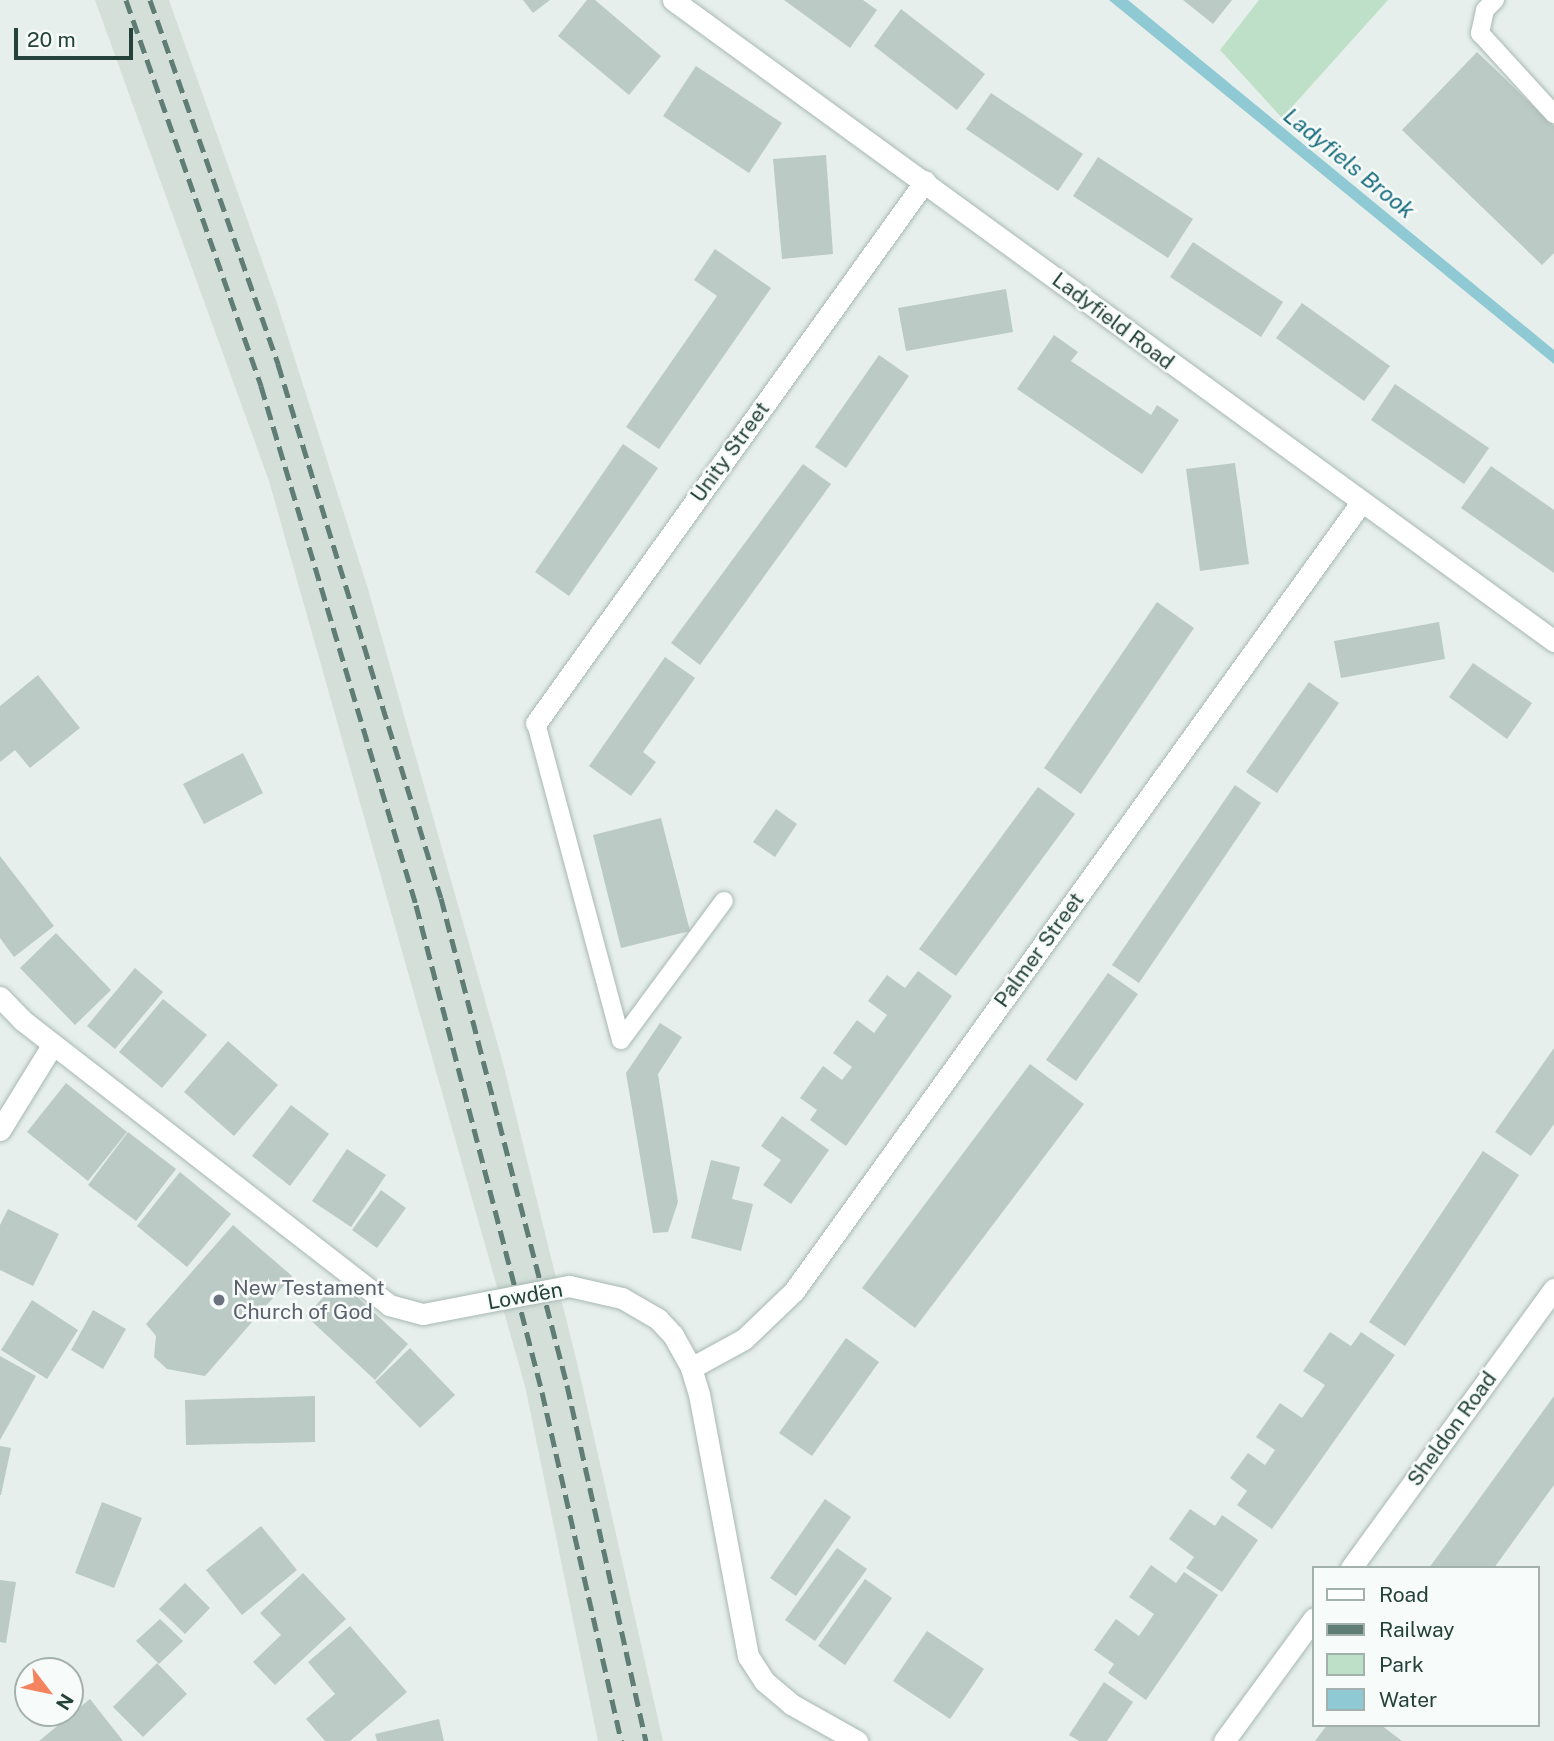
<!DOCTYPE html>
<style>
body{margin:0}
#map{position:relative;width:1554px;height:1741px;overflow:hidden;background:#e6efeb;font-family:"Public Sans",sans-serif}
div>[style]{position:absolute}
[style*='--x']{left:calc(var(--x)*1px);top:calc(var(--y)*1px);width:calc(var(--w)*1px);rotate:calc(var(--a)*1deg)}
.built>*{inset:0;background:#d4dfda}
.green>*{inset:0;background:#bfe0c8}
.water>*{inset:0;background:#8ec9d4}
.building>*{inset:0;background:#bbcac4}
.roads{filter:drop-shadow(0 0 2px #a8b8b2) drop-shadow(0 0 2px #a8b8b2)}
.lane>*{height:18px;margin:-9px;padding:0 9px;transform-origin:9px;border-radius:9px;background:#fff}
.street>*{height:21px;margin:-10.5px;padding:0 10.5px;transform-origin:10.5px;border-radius:10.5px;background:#fff}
.rail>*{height:5px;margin-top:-2.5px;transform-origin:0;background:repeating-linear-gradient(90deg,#5f7d75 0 14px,transparent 0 21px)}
.dots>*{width:19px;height:19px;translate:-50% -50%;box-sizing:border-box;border:4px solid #f7fbf9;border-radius:50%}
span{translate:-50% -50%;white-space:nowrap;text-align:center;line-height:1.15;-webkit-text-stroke:5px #f7fbf9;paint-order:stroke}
.street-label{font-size:21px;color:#24423a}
.worship-label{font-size:21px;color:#5b616d}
.left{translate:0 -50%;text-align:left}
.water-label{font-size:23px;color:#1c6f80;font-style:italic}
.legend{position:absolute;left:1312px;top:1566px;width:228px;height:161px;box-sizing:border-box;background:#f7fbf9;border:2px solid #a3b1ad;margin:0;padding:9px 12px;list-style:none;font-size:21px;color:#24423a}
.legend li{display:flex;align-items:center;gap:14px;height:35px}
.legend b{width:35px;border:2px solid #a3b1ad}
.north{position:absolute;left:14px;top:1657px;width:70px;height:70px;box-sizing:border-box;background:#f7fbf9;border:2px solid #a3b1ad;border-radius:50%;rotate:122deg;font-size:19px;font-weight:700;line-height:28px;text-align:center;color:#24423a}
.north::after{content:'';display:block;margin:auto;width:24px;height:32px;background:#f4845f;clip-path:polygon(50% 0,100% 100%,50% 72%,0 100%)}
.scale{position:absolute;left:14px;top:28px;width:119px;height:32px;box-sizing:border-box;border:4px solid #24423a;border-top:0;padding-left:9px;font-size:21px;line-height:24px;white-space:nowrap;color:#24423a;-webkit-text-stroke:5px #f7fbf9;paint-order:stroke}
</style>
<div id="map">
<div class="built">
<div style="clip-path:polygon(95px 0,169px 0,277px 303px,368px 589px,503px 1063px,579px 1371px,663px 1741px,598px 1741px,525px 1386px,269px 481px)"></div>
</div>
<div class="green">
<div style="clip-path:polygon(1259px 0,1388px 0,1282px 118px,1220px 50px)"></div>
</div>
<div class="water">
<div style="clip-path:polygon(1109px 0,1128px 0,1554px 350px,1554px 364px)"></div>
</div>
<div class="building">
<div style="clip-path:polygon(523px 0,550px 0,533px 13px)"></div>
<div style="clip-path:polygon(587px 0,595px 0,661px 56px,629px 95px,558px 36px)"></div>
<div style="clip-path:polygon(784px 0,863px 0,877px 10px,850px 48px)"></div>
<div style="clip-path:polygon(1183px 0,1232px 0,1213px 24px)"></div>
<div style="clip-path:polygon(901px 9px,985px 74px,957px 110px,874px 46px)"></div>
<div style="clip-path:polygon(1477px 52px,1554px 126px,1554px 253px,1542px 265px,1402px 130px)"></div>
<div style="clip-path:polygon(696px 66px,782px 123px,749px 173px,663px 116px)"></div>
<div style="clip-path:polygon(991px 93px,1083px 154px,1058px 191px,966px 129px)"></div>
<div style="clip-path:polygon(826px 155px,833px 254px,782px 259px,773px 159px)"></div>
<div style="clip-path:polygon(1098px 157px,1193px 219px,1168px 258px,1073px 196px)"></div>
<div style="clip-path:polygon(1193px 242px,1283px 302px,1261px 337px,1170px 277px)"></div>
<div style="clip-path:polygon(715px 249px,771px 288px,659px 449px,626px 427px,717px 296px,694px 280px)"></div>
<div style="clip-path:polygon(1006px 289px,1013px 332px,906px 351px,898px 308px)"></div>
<div style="clip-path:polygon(1302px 303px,1390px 366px,1364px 401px,1276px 338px)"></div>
<div style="clip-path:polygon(1054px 335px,1078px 352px,1071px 361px,1151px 415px,1157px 405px,1179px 420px,1142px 474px,1017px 389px)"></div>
<div style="clip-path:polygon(879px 355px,909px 376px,846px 468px,815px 447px)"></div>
<div style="clip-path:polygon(1395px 384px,1489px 448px,1464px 484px,1371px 420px)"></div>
<div style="clip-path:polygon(623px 444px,658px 468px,569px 596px,535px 572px)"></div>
<div style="clip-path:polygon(1235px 463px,1249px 564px,1200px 571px,1186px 469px)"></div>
<div style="clip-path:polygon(803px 464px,831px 484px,700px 665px,671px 643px)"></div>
<div style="clip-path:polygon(1491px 466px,1554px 510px,1554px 573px,1461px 508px)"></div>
<div style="clip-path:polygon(1157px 602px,1194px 628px,1081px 794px,1044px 768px)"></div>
<div style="clip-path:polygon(1439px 622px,1445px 659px,1341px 678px,1334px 641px)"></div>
<div style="clip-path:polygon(665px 657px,695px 678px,643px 752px,656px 762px,631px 796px,589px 766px)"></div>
<div style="clip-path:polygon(1473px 663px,1532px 703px,1507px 739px,1449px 697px)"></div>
<div style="clip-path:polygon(38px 675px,80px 728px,30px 768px,15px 750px,0 762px,0 706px)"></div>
<div style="clip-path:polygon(1309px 682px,1339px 703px,1277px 793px,1246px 772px)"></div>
<div style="clip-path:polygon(243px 753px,263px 793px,204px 824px,183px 784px)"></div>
<div style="clip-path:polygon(1235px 785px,1261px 803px,1139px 983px,1112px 965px)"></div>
<div style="clip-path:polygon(1038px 787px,1075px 814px,956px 976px,919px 949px)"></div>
<div style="clip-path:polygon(776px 809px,797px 824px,775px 857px,753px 842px)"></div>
<div style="clip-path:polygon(661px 818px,690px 931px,621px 948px,593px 835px)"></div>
<div style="clip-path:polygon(0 856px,54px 926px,14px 957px,0 938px)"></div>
<div style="clip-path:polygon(56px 933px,111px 990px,75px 1025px,20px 968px)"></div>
<div style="clip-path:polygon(135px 968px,163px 992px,115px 1049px,87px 1026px)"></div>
<div style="clip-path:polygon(918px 971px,952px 996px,846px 1146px,810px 1120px,817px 1110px,800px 1098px,823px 1066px,842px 1080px,852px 1067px,833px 1053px,857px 1020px,874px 1033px,887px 1015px,868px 1001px,887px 975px,905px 988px)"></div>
<div style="clip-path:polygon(1108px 973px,1138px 994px,1076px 1081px,1046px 1060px)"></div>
<div style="clip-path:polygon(163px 999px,207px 1035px,162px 1088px,119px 1052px)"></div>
<div style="clip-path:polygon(660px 1023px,682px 1037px,658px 1074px,678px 1202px,668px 1232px,653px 1233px,626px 1073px)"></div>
<div style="clip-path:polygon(228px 1041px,278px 1085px,234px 1136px,184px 1092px)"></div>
<div style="clip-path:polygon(1554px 1048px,1554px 1124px,1531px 1156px,1495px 1132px)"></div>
<div style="clip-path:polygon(1030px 1064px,1084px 1104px,915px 1328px,862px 1288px)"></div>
<div style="clip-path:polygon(66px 1083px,127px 1132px,88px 1181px,27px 1132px)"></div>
<div style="clip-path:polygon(291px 1105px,329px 1134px,290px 1186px,252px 1156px)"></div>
<div style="clip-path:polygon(782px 1116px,829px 1150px,791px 1204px,763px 1185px,781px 1160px,761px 1146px)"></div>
<div style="clip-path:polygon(128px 1132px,176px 1169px,136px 1221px,88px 1185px)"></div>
<div style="clip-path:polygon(347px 1149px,386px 1175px,351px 1227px,312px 1201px)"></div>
<div style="clip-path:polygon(1483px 1151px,1519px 1175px,1405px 1346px,1369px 1322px)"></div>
<div style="clip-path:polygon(711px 1160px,740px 1167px,732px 1199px,753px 1204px,741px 1251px,691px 1238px)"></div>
<div style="clip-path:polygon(180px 1172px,231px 1214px,187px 1267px,137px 1226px)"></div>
<div style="clip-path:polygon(381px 1190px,406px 1208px,377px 1248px,352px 1230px)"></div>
<div style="clip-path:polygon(8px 1209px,59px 1234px,33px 1286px,0 1270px,0 1225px)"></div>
<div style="clip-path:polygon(233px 1225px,292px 1276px,205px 1376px,167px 1369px,154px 1357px,156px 1336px,146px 1324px)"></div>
<div style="clip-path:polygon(339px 1280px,408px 1344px,375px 1380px,306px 1316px)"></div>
<div style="clip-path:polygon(32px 1300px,78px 1330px,47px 1379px,1px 1350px)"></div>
<div style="clip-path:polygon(93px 1310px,126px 1329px,103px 1369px,71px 1350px)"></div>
<div style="clip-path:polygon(1330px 1332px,1351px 1346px,1361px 1332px,1395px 1355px,1272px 1529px,1237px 1505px,1247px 1491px,1230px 1478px,1248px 1453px,1265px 1465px,1275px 1450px,1256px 1437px,1280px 1403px,1302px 1418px,1325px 1385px,1303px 1371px)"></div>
<div style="clip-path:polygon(846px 1338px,879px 1362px,812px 1456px,779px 1433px)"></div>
<div style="clip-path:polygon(410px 1348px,455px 1395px,420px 1428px,375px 1382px)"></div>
<div style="clip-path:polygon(0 1356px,36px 1376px,0 1440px)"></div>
<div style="clip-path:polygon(315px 1396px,315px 1442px,186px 1445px,185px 1400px)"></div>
<div style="clip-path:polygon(1554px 1396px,1554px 1485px,1494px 1568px,1429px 1568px)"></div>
<div style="clip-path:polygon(0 1446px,11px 1448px,1px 1495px,0 1495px)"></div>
<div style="clip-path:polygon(825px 1499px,851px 1517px,796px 1596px,770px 1578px)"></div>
<div style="clip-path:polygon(102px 1502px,142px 1518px,114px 1588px,75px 1573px)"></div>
<div style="clip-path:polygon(1190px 1509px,1215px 1526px,1222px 1515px,1258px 1540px,1222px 1592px,1186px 1568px,1194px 1557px,1169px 1539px)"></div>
<div style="clip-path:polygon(261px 1526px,297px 1570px,242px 1615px,206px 1570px)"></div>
<div style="clip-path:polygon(837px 1548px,867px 1569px,815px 1641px,785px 1620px)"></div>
<div style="clip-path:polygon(1151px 1565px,1176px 1583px,1184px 1572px,1218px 1595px,1146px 1700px,1108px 1673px,1114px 1664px,1094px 1650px,1116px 1619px,1139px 1636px,1154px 1614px,1129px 1597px)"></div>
<div style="clip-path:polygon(303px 1573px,346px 1619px,275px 1685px,253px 1662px,281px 1635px,260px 1613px)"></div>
<div style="clip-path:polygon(865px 1579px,892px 1598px,845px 1665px,818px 1646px)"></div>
<div style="clip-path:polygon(0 1580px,16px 1582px,6px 1643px,0 1642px)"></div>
<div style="clip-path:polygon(185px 1583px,210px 1608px,185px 1634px,159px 1609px)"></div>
<div style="clip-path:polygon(160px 1619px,183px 1641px,159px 1664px,136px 1641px)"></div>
<div style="clip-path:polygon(350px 1626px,407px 1692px,350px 1741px,325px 1741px,306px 1719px,335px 1694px,308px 1662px)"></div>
<div style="clip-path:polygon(927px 1631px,984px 1669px,950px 1719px,893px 1681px)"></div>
<div style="clip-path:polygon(157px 1663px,187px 1694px,143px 1737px,113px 1707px)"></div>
<div style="clip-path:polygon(1104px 1682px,1133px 1702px,1107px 1741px,1079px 1741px,1069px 1735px)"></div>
<div style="clip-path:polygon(90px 1699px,123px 1741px,39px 1741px)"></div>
<div style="clip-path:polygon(439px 1719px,444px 1741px,377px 1741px,375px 1734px)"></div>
<div style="clip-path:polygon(1327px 1725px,1381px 1725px,1402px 1741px,1315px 1741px)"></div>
</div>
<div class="roads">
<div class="lane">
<div style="--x:1495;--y:0;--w:14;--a:135"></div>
<div style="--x:1485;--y:10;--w:24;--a:102"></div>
<div style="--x:1480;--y:33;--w:110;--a:47.6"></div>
<div style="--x:536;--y:723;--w:328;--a:75"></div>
<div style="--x:621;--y:1040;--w:173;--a:-53.5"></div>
</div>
<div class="street">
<div style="--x:673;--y:0;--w:1090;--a:36.04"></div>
<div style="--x:536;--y:723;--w:667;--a:-54.33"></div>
<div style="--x:0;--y:997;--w:32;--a:46"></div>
<div style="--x:22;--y:1020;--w:465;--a:37.8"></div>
<div style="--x:389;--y:1305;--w:35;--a:15"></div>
<div style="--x:423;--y:1314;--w:149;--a:-10.9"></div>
<div style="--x:569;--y:1286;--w:54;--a:12.8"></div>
<div style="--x:622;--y:1298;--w:42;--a:30.3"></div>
<div style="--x:658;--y:1319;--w:22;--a:47"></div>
<div style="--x:673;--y:1335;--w:38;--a:61"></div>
<div style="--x:691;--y:1368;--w:27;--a:73"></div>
<div style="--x:699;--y:1394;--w:267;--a:79.4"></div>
<div style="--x:748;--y:1656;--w:30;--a:57"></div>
<div style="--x:764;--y:1681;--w:35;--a:40"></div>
<div style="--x:791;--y:1704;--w:76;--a:29.3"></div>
<div style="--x:0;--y:1130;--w:101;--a:-58.4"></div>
<div style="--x:691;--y:1368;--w:60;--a:-28.7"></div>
<div style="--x:744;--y:1339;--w:69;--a:-43.8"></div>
<div style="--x:794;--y:1291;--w:969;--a:-54.28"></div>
<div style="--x:1351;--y:1568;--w:345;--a:-54"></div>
<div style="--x:1224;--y:1741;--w:152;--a:-53.8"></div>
</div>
</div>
<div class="rail">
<div style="--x:126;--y:0;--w:409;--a:70.7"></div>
<div style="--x:261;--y:386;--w:542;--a:73.37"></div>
<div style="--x:416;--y:905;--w:503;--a:75.49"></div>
<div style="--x:542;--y:1392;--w:358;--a:77.2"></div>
<div style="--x:150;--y:0;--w:386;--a:70.6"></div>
<div style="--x:278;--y:364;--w:558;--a:73.03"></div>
<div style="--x:441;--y:898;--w:503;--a:75.49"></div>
<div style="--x:567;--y:1385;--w:365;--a:77.5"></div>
</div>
<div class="dots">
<div style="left:219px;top:1300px;background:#6b7280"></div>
</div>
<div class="street-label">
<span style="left:1113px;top:321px;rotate:37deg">Ladyfield Road</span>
<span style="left:730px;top:452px;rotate:-54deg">Unity Street</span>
<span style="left:1039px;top:950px;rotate:-54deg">Palmer Street</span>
<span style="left:525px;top:1296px;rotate:-10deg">Lowden</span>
<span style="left:1452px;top:1429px;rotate:-54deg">Sheldon Road</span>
</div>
<div class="worship-label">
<span class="left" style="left:233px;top:1300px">New Testament<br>Church of God</span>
</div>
<div class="water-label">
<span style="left:1349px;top:163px;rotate:39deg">Ladyfiels Brook</span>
</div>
<ul class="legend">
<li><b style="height:9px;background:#fff"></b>Road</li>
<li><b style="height:9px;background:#5f7d75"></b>Railway</li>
<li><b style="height:19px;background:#bfe0c8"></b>Park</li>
<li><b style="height:19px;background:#8ec9d4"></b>Water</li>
</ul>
<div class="north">N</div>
<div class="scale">20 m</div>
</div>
